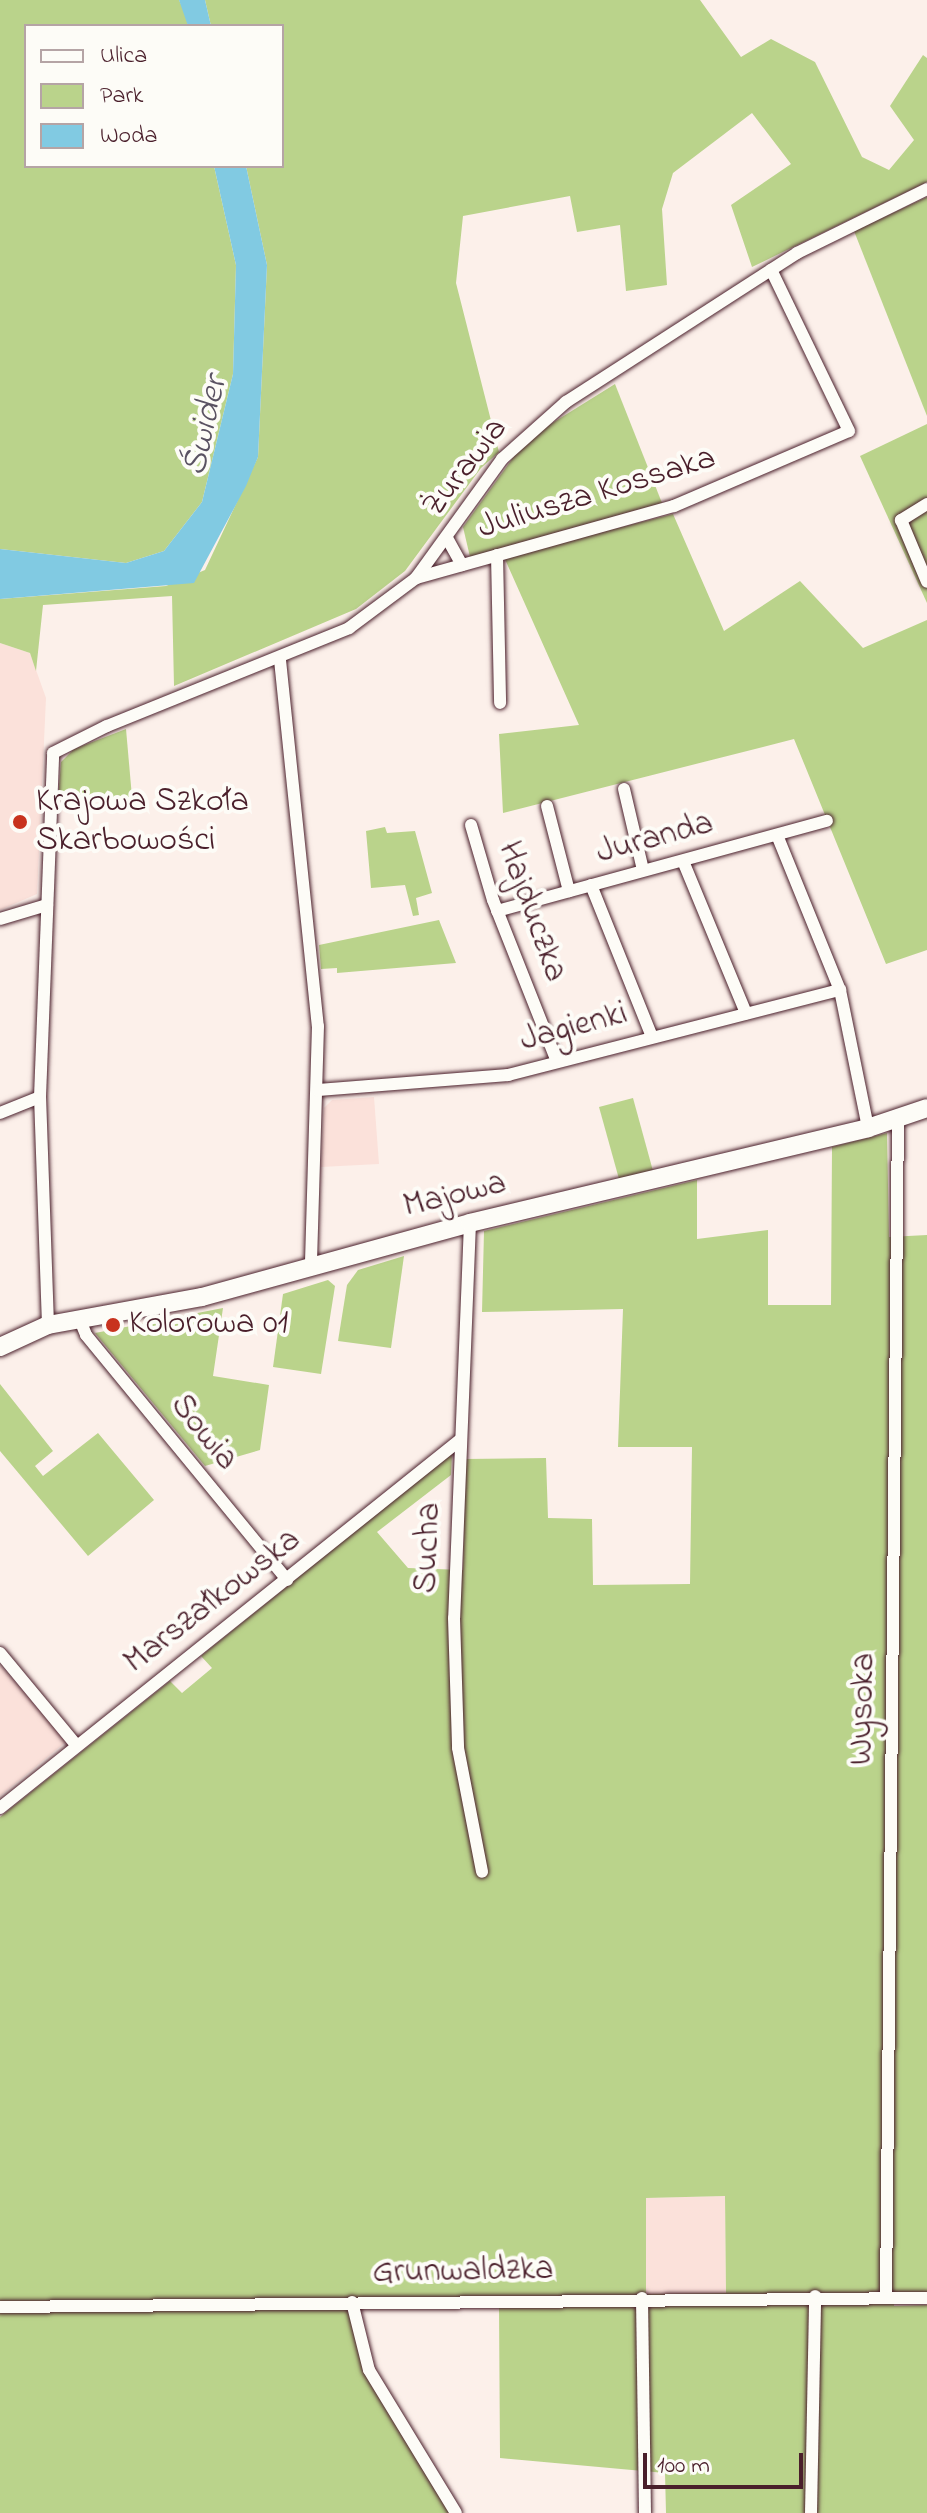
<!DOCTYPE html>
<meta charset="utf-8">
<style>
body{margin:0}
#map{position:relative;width:927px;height:2513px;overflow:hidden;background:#fcf0ea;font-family:"Indie Flower",sans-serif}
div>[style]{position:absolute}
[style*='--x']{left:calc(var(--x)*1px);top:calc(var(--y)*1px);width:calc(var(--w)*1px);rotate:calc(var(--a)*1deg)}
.built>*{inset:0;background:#fbe1da}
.green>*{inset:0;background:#bad38b}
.water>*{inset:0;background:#81cae2}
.roads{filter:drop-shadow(0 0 2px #4a1f2b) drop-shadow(0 0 2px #4a1f2b)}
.street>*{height:12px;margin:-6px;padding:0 6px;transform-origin:6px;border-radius:6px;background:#fdfcf7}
.secondary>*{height:18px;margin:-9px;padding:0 9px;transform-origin:9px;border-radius:9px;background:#fdfcf7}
.dots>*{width:22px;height:22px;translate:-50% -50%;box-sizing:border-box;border:4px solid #fdfcf7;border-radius:50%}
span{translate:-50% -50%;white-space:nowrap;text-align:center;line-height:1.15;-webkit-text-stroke:8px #fdfcf7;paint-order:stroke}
.street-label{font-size:34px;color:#4a1f2b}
.poi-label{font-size:34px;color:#4a1f2b}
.left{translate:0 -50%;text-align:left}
.water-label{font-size:36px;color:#5a5262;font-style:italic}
.legend{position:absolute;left:24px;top:24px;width:260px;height:144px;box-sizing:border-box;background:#fdfcf7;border:2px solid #b5a4a5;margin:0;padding:10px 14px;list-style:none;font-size:24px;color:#4a1f2b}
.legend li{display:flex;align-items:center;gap:16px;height:40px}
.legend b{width:40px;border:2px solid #b5a4a5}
.scale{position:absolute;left:643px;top:2453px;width:160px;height:36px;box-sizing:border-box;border:4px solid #4a1f2b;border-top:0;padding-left:10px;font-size:24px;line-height:28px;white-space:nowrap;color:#4a1f2b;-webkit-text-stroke:6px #fdfcf7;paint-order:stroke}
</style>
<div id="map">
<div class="built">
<div style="clip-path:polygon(0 643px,30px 653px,46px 698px,37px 894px,0 910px)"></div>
<div style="clip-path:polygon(374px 1097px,379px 1164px,321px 1167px,324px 1108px,332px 1100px)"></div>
<div style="clip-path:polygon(0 1665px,67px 1741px,0 1796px)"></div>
<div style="clip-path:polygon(725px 2196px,726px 2294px,646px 2294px,646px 2198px)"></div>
</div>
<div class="green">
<div style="clip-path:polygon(0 0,179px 0,187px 17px,188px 26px,26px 26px,26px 166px,214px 166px,236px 265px,233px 374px,202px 502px,164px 551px,126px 563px,0 549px)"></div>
<div style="clip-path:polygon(205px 0,700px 0,741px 57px,771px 39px,815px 62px,862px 157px,889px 170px,914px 140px,890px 106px,923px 55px,927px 58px,927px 182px,752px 267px,731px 205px,791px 164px,752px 113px,673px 173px,662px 209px,667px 285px,626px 291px,620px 225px,577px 232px,570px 196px,463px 216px,456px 283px,499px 452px,481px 468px,405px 571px,356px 609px,174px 686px,172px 596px,43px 605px,36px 671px,30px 653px,0 643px,0 599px,166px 586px,205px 570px,258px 457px,267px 265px,246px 166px,282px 166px,282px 26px,211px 26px)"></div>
<div style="clip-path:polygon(927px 197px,927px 416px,854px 231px)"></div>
<div style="clip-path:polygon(615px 384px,662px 503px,470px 557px,463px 527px,515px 455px,546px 427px)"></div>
<div style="clip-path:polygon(927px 424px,927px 603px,860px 456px)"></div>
<div style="clip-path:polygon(673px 514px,724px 631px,800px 581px,863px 648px,927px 620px,927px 950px,886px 964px,794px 739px,503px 813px,499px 734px,579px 725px,504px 557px)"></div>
<div style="clip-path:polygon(126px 729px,132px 797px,58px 800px,61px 762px,74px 749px)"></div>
<div style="clip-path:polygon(385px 827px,387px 833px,415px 831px,432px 893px,416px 898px,419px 915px,413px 916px,405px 885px,371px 888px,366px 831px)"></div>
<div style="clip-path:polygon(439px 920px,456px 963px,337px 973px,337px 968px,321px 969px,319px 945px)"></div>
<div style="clip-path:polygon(633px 1098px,653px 1171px,619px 1179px,599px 1107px)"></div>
<div style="clip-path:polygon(evenodd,887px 1133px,889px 1237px,927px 1235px,927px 2294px,895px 2295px,894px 2306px,927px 2305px,927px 2513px,666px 2513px,665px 2473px,500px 2458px,499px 2308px,359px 2307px,373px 2367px,461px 2513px,0 2513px,0 1817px,170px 1681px,182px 1693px,212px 1668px,201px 1656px,452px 1453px,451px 1475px,377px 1532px,408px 1568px,463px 1570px,465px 1459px,546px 1458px,548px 1518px,592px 1519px,593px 1585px,690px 1584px,692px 1447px,618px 1447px,623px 1309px,482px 1312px,484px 1231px,697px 1180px,697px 1239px,768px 1230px,768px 1305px,831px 1305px,832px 1147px,887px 1133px,725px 2196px,726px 2293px,646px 2294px,646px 2198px,725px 2196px)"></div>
<div style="clip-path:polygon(404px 1256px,391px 1348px,338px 1341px,347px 1285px,358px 1270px)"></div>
<div style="clip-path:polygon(328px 1280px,335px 1286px,321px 1374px,273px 1367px,283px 1294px)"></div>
<div style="clip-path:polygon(223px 1308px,213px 1376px,269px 1385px,260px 1450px,205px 1466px,95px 1333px)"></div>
<div style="clip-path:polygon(0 1384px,53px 1451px,35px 1466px,43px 1476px,98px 1433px,154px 1500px,88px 1556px,0 1451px)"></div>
</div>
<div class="water">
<div style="clip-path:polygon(179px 0,205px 0,211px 26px,188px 26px)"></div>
<div style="clip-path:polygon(214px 166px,246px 166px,267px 265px,258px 457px,246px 486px,194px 583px,0 599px,0 549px,126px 563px,164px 551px,202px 502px,233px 374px,236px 265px)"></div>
</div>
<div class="roads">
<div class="street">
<div style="--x:927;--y:504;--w:31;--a:148"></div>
<div style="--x:901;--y:520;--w:67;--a:67.2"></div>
<div style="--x:447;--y:538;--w:31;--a:61"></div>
<div style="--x:497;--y:555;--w:148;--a:88.8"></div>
<div style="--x:416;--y:578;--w:268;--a:-15.6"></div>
<div style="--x:674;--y:506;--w:190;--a:-23.2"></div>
<div style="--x:849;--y:431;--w:179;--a:-115.8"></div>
<div style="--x:280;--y:660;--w:368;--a:84.1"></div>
<div style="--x:318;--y:1026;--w:241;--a:91.7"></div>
<div style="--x:624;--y:789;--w:83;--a:76.8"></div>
<div style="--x:547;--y:806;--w:88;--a:75.5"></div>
<div style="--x:471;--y:825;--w:78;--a:73.7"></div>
<div style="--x:493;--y:900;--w:174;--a:68.4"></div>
<div style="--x:777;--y:835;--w:167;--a:67.9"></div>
<div style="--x:840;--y:990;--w:141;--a:78.5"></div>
<div style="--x:683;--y:861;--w:165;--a:67.5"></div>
<div style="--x:591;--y:885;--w:164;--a:68.1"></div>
<div style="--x:497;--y:911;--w:342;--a:-15.3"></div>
<div style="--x:0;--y:919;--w:49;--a:-16.6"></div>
<div style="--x:318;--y:1090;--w:191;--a:-4.5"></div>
<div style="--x:508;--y:1075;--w:343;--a:-14.4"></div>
<div style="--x:0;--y:1113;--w:43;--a:-21.8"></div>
<div style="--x:470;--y:1223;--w:395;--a:92.3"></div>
<div style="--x:454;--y:1618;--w:130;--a:88.2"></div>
<div style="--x:458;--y:1748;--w:126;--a:79"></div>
<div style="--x:80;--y:1320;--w:16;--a:68"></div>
<div style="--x:86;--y:1335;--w:317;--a:50.6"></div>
<div style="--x:48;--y:1325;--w:228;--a:-92"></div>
<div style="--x:40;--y:1097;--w:344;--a:-87.8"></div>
<div style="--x:53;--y:753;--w:60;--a:-26.6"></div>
<div style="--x:107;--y:726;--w:261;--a:-22"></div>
<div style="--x:349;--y:628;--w:84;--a:-36.7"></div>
<div style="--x:416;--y:578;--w:147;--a:-54.1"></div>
<div style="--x:502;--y:459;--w:86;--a:-41.7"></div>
<div style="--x:566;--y:402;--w:275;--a:-32.8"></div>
<div style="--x:797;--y:253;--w:145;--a:-26.2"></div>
<div style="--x:0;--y:1653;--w:119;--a:50.4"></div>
<div style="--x:0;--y:1808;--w:589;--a:-38.66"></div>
<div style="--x:642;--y:2298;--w:215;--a:89.2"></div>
<div style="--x:886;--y:2298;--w:1178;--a:-89.42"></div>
<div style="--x:352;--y:2302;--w:70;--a:76"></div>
<div style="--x:369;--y:2370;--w:167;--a:58.7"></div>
<div style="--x:0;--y:2307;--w:927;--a:-0.56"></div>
<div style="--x:811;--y:2513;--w:217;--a:-88.9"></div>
</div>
<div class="secondary">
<div style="--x:0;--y:1347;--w:53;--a:-24.6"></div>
<div style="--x:48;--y:1325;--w:157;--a:-10.3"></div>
<div style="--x:202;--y:1297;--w:278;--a:-15.4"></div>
<div style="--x:470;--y:1223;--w:409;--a:-13.4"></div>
<div style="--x:868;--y:1128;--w:62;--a:-18.7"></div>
</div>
</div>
<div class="dots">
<div style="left:20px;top:822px;background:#c8321e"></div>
<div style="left:113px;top:1325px;background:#c8321e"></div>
</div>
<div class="street-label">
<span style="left:466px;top:468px;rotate:-52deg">Żurawia</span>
<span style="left:597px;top:494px;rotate:-17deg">Juliusza Kossaka</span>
<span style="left:655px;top:839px;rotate:-15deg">Juranda</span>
<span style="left:531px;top:912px;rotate:70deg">Hajduczka</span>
<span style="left:574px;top:1028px;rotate:-15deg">Jagienki</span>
<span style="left:455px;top:1196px;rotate:-14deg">Majowa</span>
<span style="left:203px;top:1433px;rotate:51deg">Sowia</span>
<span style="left:429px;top:1548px;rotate:-88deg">Sucha</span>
<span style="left:213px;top:1602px;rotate:-38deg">Marszałkowska</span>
<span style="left:864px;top:1709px;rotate:-89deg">Wysoka</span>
<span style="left:463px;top:2272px;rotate:-1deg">Grunwaldzka</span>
</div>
<div class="poi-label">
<span class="left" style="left:36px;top:822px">Krajowa Szkoła<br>Skarbowości</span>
<span class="left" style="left:129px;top:1325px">Kolorowa 01</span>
</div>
<div class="water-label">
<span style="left:206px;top:426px;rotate:-77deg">Świder</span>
</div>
<ul class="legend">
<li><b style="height:10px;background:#fdfcf7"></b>Ulica</li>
<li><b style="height:22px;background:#bad38b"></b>Park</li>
<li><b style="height:22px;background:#81cae2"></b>Woda</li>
</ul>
<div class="scale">100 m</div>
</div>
